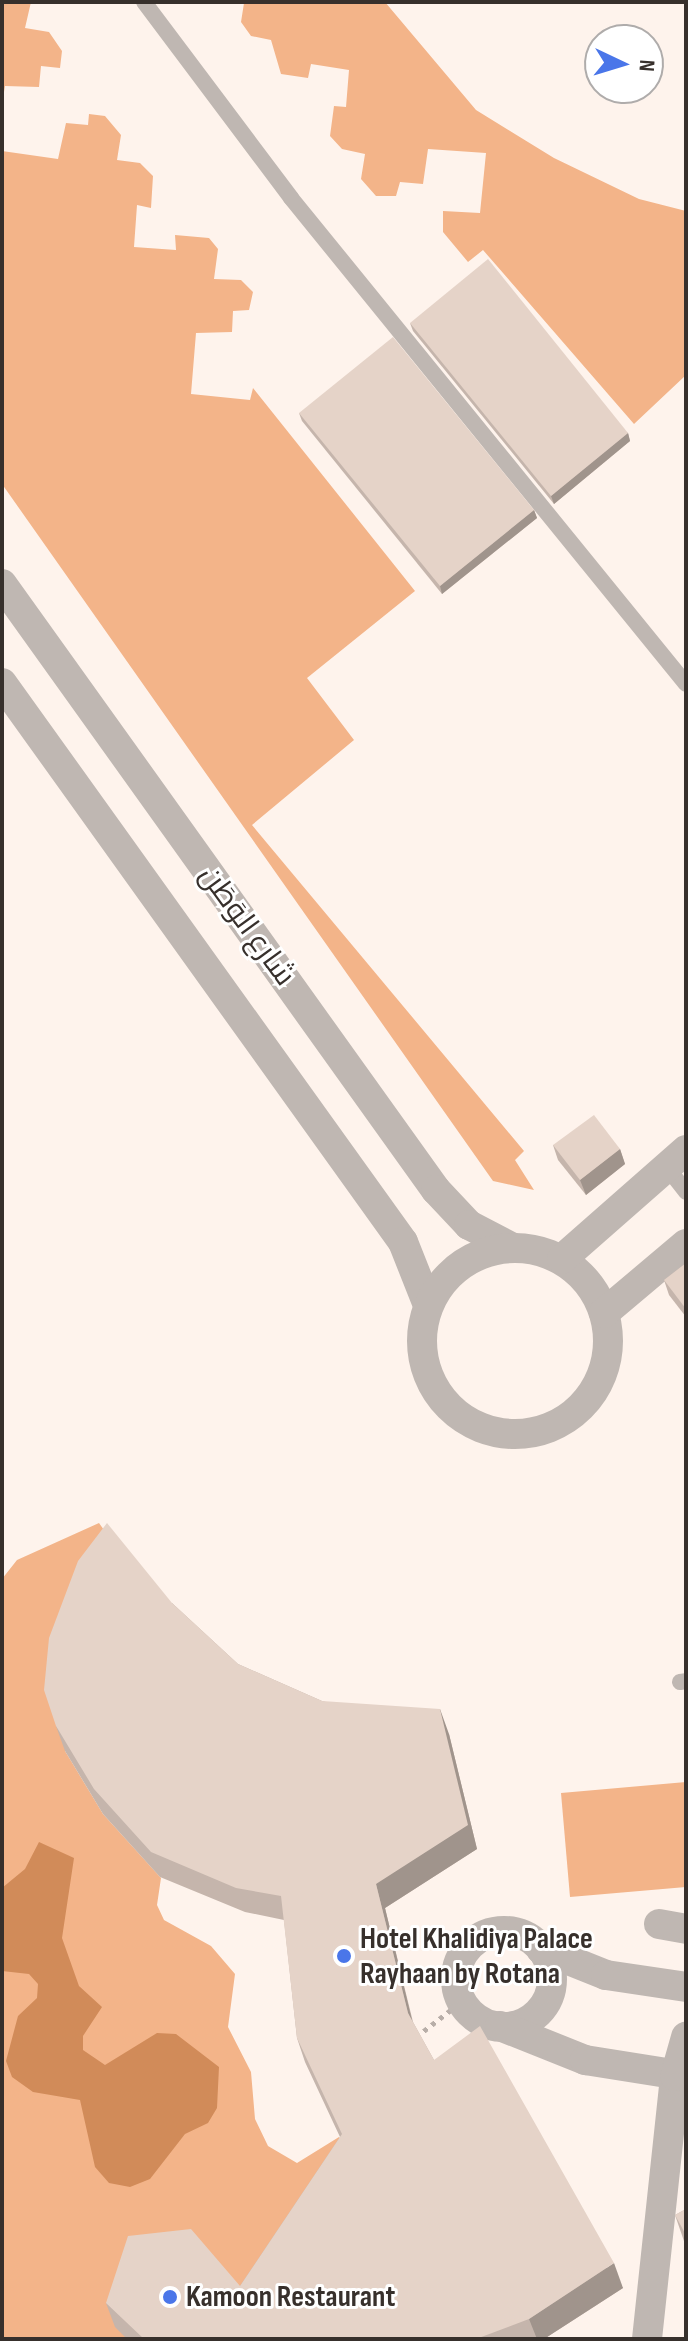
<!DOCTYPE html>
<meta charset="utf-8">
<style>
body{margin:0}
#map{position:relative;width:688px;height:2341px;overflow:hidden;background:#fef3ec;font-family:"Sofia Sans Condensed",Cairo,sans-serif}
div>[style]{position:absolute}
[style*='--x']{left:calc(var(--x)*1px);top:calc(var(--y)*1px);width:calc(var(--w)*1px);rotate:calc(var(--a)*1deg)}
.green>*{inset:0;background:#f3b489}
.water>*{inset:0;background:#d18b59}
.path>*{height:5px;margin-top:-2.5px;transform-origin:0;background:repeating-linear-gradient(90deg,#b8aea8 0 4px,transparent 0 10px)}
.lane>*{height:16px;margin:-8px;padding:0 8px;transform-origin:8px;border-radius:8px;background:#bfb7b2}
.street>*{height:30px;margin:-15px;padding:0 15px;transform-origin:15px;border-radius:15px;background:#bfb7b2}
.street>.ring{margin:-15px;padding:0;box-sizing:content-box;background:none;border:30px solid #bfb7b2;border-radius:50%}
.wall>*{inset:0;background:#c5b5ac}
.shaded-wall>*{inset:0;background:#a0948c}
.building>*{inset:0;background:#e5d3c8}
.dots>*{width:22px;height:22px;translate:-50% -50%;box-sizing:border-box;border:4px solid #fff;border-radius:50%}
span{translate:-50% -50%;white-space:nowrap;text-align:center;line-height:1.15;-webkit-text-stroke:6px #fff;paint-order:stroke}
.street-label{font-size:30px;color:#37302c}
.poi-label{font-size:30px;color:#37302c;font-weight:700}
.left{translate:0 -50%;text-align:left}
.frame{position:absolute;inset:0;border:4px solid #37302c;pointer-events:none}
.north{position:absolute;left:584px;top:24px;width:80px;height:80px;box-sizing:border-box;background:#fff;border:2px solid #afacab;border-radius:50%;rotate:94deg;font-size:22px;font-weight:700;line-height:32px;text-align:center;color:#37302c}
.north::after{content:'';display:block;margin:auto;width:28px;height:36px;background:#4a76e9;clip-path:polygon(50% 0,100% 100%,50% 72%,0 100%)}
</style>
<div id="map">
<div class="green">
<div style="clip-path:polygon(2px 2px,31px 2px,25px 28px,49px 32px,62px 51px,60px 68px,41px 66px,39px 87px,5px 86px,2px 104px)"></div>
<div style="clip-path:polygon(385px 2px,476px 110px,554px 158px,639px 199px,686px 211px,686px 375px,634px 424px,483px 250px,468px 262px,443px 232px,443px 211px,480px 213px,486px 153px,428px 149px,423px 184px,400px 182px,396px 196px,376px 196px,361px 179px,365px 154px,342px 149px,330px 136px,334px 106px,346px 107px,349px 70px,311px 64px,308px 78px,281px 74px,271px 40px,251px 36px,241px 22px,244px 3px)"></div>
<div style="clip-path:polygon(89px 114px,105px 116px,121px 135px,117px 160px,140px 163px,153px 176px,151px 208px,137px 205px,134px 247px,176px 250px,175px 235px,209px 238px,218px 249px,214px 279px,241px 280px,253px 292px,249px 310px,233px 311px,232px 332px,196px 333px,191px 394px,250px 400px,253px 388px,415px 591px,307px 678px,354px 740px,252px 825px,524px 1151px,515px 1160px,534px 1190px,493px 1181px,2px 484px,2px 151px,58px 159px,66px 123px,88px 125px)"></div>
<div style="clip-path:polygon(99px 1523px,116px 1547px,65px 1751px,103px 1814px,161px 1878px,157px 1905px,164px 1920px,211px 1946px,235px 1974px,228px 2027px,251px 2072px,255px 2119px,268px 2146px,297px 2163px,339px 2137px,344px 2145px,235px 2339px,2px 2339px,2px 1579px,17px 1560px)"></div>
<div style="clip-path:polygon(686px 1782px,686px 1887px,570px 1897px,561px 1793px)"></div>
</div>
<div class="water">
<div style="clip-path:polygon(39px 1842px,74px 1858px,62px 1938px,79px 1986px,102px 2007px,83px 2036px,83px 2050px,105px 2065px,157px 2033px,176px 2034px,219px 2067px,217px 2108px,208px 2123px,185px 2134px,150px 2179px,130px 2187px,109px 2183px,95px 2167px,80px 2100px,33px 2092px,12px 2077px,6px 2061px,18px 2016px,37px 1998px,38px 1984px,29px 1974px,2px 1971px,2px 1888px,25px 1869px)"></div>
</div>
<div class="path">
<div style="--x:416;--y:2037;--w:57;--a:-37.9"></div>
</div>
<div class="lane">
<div style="--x:144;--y:2;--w:245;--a:53.1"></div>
<div style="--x:291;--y:198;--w:626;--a:50.9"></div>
<div style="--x:669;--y:1170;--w:28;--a:52"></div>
<div style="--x:680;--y:1682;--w:6;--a:-9"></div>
</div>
<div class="street">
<div style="--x:2;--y:584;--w:745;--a:54.39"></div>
<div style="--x:436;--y:1190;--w:48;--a:46.7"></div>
<div style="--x:469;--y:1225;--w:47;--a:27.6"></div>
<div style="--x:2;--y:683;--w:688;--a:54.35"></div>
<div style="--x:403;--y:1242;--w:68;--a:68.4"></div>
<div class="ring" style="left:422px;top:1248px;width:156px;height:156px"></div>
<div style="--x:562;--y:1259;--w:165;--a:-41.3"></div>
<div style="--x:604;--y:1313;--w:107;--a:-40.1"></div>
<div style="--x:659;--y:1924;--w:27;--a:10"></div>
<div class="ring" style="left:456px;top:1931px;width:66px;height:66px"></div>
<div style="--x:541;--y:1949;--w:70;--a:21.8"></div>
<div style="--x:606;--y:1975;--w:81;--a:8.5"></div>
<div style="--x:500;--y:2026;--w:92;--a:21.8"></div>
<div style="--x:585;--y:2060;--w:102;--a:9"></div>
<div style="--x:647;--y:2339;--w:264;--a:-83.9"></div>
<div style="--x:675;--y:2076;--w:41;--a:-74.2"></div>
</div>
<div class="wall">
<div style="clip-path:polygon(410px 323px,628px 433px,630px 441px,554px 504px,413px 331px)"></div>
<div style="clip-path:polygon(299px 413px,534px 510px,537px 518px,442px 594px,302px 421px)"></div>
<div style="clip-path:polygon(553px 1145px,620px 1149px,625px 1164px,586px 1195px,558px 1160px)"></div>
<div style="clip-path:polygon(686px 1263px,686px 1317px,669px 1295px,664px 1280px)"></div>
<div style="clip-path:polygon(172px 1603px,238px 1664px,322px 1701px,449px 1734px,477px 1849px,385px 1908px,413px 2022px,434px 2060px,623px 2288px,544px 2339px,127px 2339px,115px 2327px,106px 2303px,240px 2286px,340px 2137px,305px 2062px,297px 2038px,284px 1920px,245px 1912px,160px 1877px,103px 1814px,65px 1751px,56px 1726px)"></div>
<div style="clip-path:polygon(686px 2209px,686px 2247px,675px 2215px)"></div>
</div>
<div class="shaded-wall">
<div style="clip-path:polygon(628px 433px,630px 441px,554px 504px,551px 496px)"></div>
<div style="clip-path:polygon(534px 510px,537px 518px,442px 594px,440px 586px)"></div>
<div style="clip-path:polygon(620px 1149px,625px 1164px,586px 1195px,580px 1180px)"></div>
<div style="clip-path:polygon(440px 1709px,449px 1734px,477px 1849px,385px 1908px,416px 2037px,408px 2013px,376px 1884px)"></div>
<div style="clip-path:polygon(614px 2263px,623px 2288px,544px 2339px,537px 2339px,529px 2319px)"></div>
</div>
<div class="building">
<div style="clip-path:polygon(488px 259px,628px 433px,551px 496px,410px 323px)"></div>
<div style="clip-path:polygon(393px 337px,534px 510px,440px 586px,299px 413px)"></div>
<div style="clip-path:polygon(594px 1115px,620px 1149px,580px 1180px,553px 1145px)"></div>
<div style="clip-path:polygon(686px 1263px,686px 1309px,664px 1280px)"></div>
<div style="clip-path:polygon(107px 1523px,172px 1603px,238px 1664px,322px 1701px,440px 1709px,468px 1825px,376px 1884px,408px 2013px,434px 2060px,480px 2026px,614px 2263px,529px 2319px,476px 2339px,221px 2339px,221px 2338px,207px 2339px,144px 2339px,106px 2303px,128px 2236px,191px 2229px,240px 2286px,342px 2134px,297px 2038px,281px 1896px,236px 1888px,151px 1852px,94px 1789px,56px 1726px,44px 1690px,49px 1638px,78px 1561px)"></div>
<div style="clip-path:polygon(686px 2209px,686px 2235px,675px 2215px)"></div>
</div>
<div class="dots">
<div style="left:344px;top:1956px;background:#4a76e9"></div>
<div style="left:170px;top:2297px;background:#4a76e9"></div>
</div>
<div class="street-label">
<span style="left:247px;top:926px;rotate:54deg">شارع الوَطَن</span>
</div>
<div class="poi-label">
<span class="left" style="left:360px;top:1956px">Hotel Khalidiya Palace<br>Rayhaan by Rotana</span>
<span class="left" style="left:186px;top:2297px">Kamoon Restaurant</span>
</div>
<div class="frame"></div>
<div class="north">N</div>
</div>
